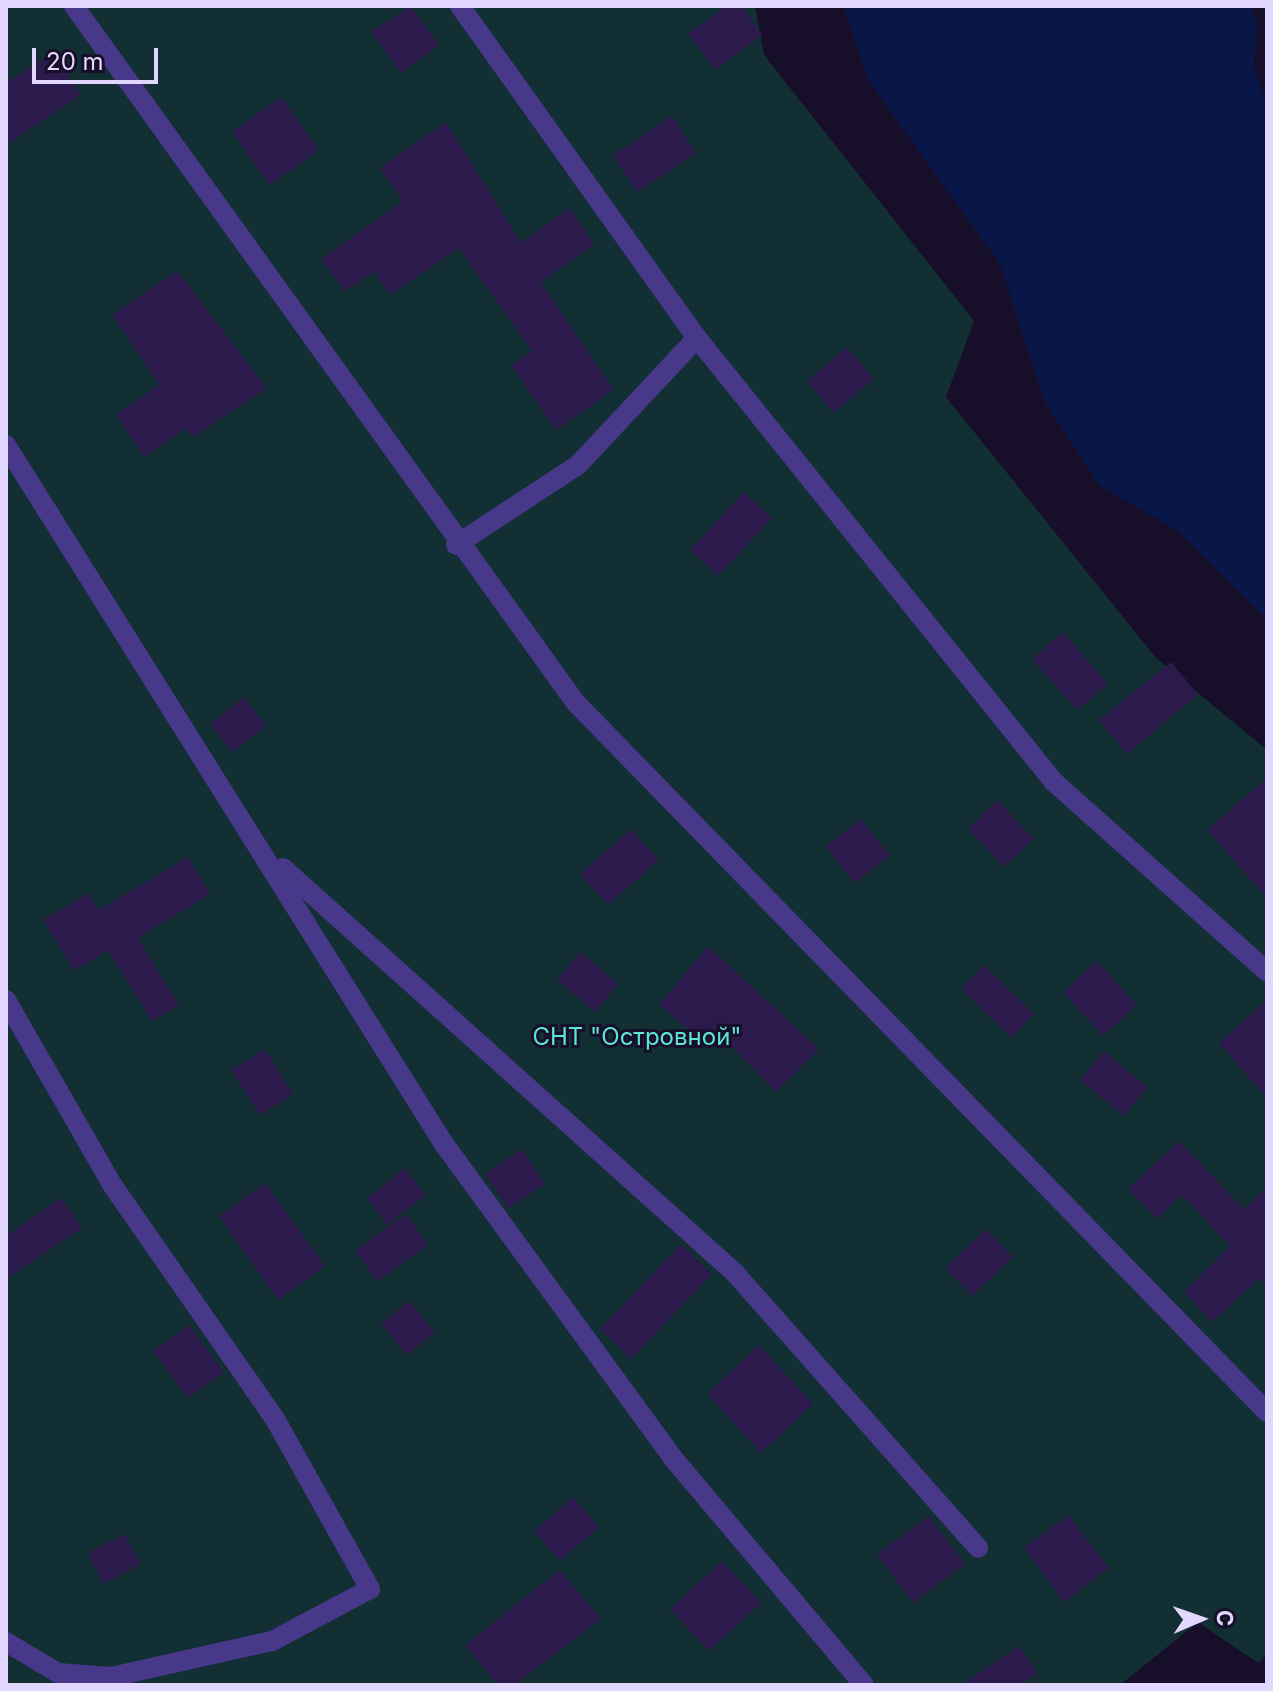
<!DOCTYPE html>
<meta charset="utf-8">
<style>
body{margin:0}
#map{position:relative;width:1273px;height:1691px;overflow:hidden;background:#170f29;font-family:Inter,sans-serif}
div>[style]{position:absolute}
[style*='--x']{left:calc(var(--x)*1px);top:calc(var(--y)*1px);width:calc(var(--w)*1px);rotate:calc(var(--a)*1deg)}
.green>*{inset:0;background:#122f33}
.water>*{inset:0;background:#081648}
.building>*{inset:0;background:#2b1a4b}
.service>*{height:20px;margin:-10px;padding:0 10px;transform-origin:10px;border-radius:10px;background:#47388a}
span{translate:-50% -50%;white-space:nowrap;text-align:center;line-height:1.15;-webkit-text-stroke:6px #170f29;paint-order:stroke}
.park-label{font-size:24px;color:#5de5d7}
.frame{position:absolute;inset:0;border:8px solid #e1d7ff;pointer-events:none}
.north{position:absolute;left:1161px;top:1579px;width:80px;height:80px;-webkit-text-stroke:6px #170f29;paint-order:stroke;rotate:88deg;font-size:22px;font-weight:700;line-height:32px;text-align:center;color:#e1d7ff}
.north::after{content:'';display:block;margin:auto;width:28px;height:36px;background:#e1d7ff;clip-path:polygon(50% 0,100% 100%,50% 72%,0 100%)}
.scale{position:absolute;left:32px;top:48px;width:126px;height:36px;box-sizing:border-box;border:4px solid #e1d7ff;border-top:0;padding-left:10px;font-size:24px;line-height:28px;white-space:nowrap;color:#e1d7ff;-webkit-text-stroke:6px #170f29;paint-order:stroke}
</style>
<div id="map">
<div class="green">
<div style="clip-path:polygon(6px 6px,755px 6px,764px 55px,974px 321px,946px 397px,1156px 658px,1267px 750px,1267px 1655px,1258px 1663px,1198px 1622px,1120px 1685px,6px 1685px)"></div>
</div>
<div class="water">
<div style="clip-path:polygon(844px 6px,1250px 6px,1257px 24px,1254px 66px,1267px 106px,1267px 619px,1177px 530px,1100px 486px,1046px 404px,1000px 264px,868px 80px)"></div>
</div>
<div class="building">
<div style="clip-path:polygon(411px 6px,439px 45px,401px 73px,371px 32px)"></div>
<div style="clip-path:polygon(727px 6px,742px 6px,762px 35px,715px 70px,688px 33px)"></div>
<div style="clip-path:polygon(53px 52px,81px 95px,6px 145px,6px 83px)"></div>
<div style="clip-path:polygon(281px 97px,319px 150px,270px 185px,232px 132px)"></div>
<div style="clip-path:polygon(672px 116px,696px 153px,637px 192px,613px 155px)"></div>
<div style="clip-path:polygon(446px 122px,521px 243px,569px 208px,594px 244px,541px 282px,614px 390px,556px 430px,511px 365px,532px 351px,459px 248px,390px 295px,374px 272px,345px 292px,321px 259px,403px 201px,380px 168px)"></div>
<div style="clip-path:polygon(177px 271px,267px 388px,193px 437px,187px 428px,144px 457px,116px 414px,159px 385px,112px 315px)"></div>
<div style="clip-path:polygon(847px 347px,874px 379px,833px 413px,807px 381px)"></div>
<div style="clip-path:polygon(744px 492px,772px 518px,718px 576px,690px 550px)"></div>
<div style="clip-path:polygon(1063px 632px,1108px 684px,1077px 710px,1032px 659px)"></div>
<div style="clip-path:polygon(1171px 662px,1198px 694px,1127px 754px,1099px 720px)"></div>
<div style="clip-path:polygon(244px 697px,266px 726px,232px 752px,210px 724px)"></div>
<div style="clip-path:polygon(1267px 778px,1267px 898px,1207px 830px)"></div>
<div style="clip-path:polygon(997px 800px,1034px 839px,1004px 867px,968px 829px)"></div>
<div style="clip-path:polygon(861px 819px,890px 856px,854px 883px,826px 846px)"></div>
<div style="clip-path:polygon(631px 829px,659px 860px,608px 905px,580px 874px)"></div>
<div style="clip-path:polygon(188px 857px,210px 894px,138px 938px,179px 1005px,152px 1021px,108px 950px,74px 971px,43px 920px,88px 893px,99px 910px)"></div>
<div style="clip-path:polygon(708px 946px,819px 1049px,776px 1092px,716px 1031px,706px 1044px,659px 1005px)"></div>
<div style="clip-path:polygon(580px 952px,618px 984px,595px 1012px,557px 980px)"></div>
<div style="clip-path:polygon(1097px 961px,1137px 1005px,1103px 1036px,1063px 992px)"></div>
<div style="clip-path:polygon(984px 965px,1034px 1014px,1012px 1038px,961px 989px)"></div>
<div style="clip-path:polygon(1267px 1000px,1267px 1098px,1219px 1043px)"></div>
<div style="clip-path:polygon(265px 1049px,293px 1094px,260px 1115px,231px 1070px)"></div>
<div style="clip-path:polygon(1104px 1051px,1147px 1087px,1124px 1116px,1080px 1080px)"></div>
<div style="clip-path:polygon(1179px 1141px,1244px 1209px,1267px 1187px,1267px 1286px,1260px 1278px,1212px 1322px,1184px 1292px,1230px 1246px,1182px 1195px,1157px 1219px,1128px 1189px)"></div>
<div style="clip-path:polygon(522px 1149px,545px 1184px,508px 1208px,485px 1174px)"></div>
<div style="clip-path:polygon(405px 1168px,426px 1195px,387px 1225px,367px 1198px)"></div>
<div style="clip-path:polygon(265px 1183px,325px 1266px,278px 1300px,219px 1216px)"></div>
<div style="clip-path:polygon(61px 1198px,82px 1228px,6px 1279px,6px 1236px)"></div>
<div style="clip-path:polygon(406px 1214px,428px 1245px,377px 1281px,355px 1250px)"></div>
<div style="clip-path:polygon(986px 1229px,1013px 1257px,972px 1296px,945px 1268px)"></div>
<div style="clip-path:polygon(681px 1244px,712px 1274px,631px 1359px,600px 1329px)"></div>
<div style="clip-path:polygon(410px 1301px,435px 1333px,406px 1355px,381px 1323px)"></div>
<div style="clip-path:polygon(189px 1325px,224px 1372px,188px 1398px,153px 1351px)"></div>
<div style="clip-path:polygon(759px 1345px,813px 1404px,761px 1453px,707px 1394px)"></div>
<div style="clip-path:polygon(573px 1497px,599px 1527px,560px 1561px,534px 1531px)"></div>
<div style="clip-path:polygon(1068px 1515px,1109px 1568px,1064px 1602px,1024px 1548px)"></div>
<div style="clip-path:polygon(929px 1516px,965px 1564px,913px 1603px,877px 1554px)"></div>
<div style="clip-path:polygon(125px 1534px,141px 1564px,103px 1584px,88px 1553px)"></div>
<div style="clip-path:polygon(722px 1561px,761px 1603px,709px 1651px,670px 1609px)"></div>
<div style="clip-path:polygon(560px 1570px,601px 1619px,514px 1685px,498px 1685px,465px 1645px)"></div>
<div style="clip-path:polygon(1019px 1646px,1038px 1673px,1020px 1685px,961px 1685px)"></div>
</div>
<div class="service">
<div style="--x:74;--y:6;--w:859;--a:54.24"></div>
<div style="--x:576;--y:703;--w:990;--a:45.74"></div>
<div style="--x:460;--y:6;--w:408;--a:54.5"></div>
<div style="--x:697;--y:338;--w:570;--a:51.2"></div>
<div style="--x:1054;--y:782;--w:285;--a:41.7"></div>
<div style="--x:6;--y:445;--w:825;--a:57.93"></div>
<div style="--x:444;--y:1144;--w:387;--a:53.9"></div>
<div style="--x:672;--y:1457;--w:298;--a:49.9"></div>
<div style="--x:456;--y:545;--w:146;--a:-33.3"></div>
<div style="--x:578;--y:465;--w:174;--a:-46.9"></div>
<div style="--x:283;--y:868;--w:607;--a:41.86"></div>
<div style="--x:735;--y:1273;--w:367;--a:48.5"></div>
<div style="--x:6;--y:1000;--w:215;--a:60.1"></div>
<div style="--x:113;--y:1186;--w:284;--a:55.2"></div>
<div style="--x:275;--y:1419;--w:195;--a:60.8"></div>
<div style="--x:370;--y:1589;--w:111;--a:152"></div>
<div style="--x:272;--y:1641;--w:165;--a:167.4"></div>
<div style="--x:111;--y:1677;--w:53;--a:-175.7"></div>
<div style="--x:58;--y:1673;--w:61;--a:-149.2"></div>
</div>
<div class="park-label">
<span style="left:637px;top:1037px">СНТ "Островной"</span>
</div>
<div class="frame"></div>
<div class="north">С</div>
<div class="scale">20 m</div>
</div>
